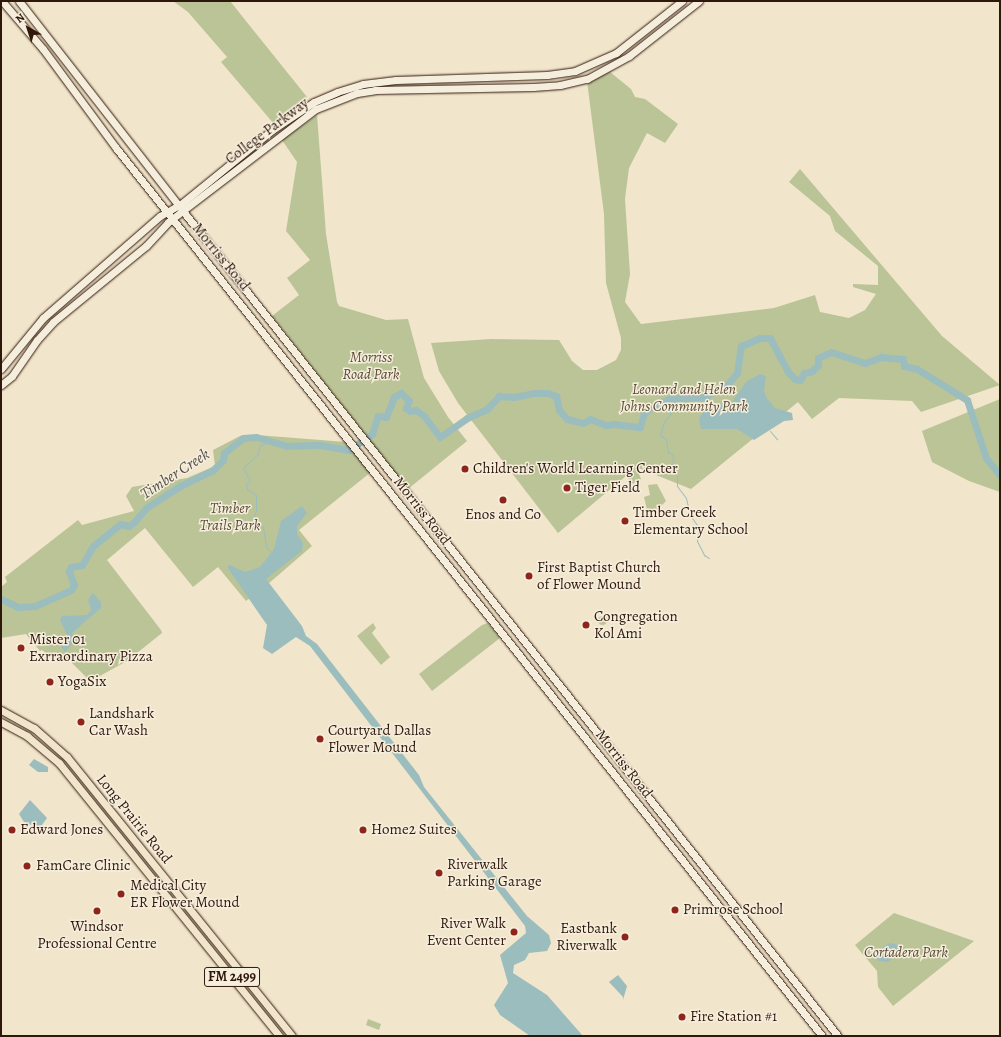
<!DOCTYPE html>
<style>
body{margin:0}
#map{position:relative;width:1001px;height:1037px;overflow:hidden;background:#f1e5cb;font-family:Alegreya,serif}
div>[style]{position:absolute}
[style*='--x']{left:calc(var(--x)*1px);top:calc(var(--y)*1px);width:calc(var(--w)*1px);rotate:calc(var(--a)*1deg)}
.green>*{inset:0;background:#bbc497}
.round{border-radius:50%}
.water>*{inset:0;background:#9cbdbe}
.stream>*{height:1px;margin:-0.5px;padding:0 0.5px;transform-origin:0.5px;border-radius:0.5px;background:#9cbdbe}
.river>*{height:7px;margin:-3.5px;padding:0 3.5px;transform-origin:3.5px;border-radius:3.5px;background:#9cbdbe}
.roads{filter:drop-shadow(0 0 1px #30170b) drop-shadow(0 0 1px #30170b)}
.secondary>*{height:7px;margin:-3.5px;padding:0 3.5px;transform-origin:3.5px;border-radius:3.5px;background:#f6eedd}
.primary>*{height:7px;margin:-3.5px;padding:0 3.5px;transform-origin:3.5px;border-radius:3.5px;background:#f1e5cb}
.dots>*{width:11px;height:11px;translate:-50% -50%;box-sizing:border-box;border:2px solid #f6eedd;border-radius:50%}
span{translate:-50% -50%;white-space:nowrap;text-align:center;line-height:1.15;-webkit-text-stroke:3px #f6eedd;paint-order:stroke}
.shield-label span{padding:1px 3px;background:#f6eedd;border:1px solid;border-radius:3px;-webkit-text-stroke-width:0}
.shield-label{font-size:14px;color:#30170b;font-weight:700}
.street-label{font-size:15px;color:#30170b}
.park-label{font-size:15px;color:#5a4b35;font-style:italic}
.poi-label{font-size:15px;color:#30170b}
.left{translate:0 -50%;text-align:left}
.right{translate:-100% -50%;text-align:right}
.water-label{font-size:16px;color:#56514a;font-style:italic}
.frame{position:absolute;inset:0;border:2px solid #30170b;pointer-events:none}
.north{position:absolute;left:8px;top:8px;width:40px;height:40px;-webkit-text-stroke:3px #f6eedd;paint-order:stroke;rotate:321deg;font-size:11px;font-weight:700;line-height:16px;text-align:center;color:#30170b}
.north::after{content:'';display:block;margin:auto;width:14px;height:18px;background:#30170b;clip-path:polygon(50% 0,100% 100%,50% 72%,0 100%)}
</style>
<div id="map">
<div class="green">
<div style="clip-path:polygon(173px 1px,230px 1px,307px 97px,274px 124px,221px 62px,227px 57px,188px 12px)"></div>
<div style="clip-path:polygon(610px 72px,631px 89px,635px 97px,645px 99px,678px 124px,665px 143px,647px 133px,629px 168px,625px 199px,630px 274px,625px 302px,641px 324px,774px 308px,815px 295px,820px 312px,849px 318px,865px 310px,876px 294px,853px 287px,853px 284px,878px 285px,878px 266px,835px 231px,830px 216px,789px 182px,800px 169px,942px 336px,1000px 385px,921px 412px,912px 401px,839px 398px,812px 419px,798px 402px,691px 489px,636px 467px,641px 479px,633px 484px,626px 476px,558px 533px,458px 403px,439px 371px,431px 343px,491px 339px,559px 340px,572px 361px,583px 370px,597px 370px,616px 360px,621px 350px,621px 338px,606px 283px,604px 214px,587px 81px)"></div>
<div style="clip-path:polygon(317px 115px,326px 234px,337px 302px,339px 306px,386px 320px,408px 319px,424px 378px,448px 417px,467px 441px,408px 489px,272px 316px,299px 295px,287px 278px,310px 260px,286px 231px,297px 162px,282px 140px)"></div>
<div style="clip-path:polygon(1000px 399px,1000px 492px,969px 481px,932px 462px,922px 431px)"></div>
<div style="clip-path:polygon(257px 435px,346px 442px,371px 472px,299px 530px,312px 546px,268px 584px,246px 601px,218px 567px,193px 587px,145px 528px,107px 560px,161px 630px,162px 633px,127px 661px,98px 677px,87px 678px,69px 660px,51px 657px,42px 650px,40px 651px,26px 634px,1px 638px,1px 587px,7px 582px,5px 577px,78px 520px,82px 525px,134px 511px,126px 496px,132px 487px,187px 478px,215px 466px,213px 450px,240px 436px)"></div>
<div style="clip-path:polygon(657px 484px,666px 501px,659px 508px,647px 510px,644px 497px,650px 495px,648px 485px)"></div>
<div class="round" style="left:597.5px;top:615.5px;width:9px;height:9px"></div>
<div style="clip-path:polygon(373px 623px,376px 628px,372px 633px,390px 657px,381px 665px,357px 636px)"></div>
<div style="clip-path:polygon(488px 623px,500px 638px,432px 691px,419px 674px,482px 625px)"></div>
<div style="clip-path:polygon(894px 913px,974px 941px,893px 1006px,878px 987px,877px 971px,855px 945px)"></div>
<div style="clip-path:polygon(368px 1019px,381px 1024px,379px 1030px,366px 1025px)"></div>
</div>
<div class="water">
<div style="clip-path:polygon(760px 374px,766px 376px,764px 391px,766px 397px,775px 408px,792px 413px,793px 420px,784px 421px,754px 440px,737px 429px,701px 429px,699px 418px,706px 408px,732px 402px,747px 381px)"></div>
<div style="clip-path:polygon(302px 506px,307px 513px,297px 526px,297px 534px,303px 543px,302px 551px,266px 579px,302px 626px,306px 636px,317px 644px,419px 775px,424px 787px,527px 916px,549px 935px,551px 943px,547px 951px,529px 953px,525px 960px,514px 965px,513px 973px,547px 995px,583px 1036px,530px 1036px,500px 1015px,494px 1005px,508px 983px,500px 955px,526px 933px,525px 926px,310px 646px,296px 637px,272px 654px,263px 648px,267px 625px,227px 567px,230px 565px,245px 572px,260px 567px,274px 549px,281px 521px)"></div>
<div style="clip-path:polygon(93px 593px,101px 602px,101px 608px,72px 633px,73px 643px,65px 652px,59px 644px,66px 641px,68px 637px,60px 620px,62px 616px,87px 615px,91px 610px,88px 600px)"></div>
<div style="clip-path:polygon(34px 759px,48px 767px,48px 772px,38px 772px,29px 765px)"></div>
<div style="clip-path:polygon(30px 800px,47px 818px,42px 825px,36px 827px,24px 822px,19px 814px)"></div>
<div style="clip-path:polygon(890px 943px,898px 945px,900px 953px,888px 962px,879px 961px,876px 958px,879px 949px)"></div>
<div style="clip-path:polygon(618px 975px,627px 986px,623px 1000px,623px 997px,609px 982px)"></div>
</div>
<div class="stream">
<div style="--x:669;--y:399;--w:10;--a:101"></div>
<div style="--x:667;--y:409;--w:6;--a:45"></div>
<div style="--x:671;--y:413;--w:11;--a:128"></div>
<div style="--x:664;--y:422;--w:14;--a:107"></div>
<div style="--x:660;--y:435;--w:7;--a:34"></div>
<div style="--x:666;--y:439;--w:13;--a:81"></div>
<div style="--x:668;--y:452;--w:6;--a:31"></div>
<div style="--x:673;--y:455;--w:15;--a:94"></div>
<div style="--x:672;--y:470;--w:8;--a:50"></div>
<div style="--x:677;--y:476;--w:10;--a:90"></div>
<div style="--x:677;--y:486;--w:15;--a:53"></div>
<div style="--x:686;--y:498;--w:17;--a:77"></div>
<div style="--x:690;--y:515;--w:16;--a:55"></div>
<div style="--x:699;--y:528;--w:13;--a:99"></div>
<div style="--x:697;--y:541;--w:16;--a:63"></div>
<div style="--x:704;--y:555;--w:6;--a:31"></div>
<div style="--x:770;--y:431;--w:11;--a:49"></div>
<div style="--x:268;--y:442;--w:9;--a:159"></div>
<div style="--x:260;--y:445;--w:10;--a:107"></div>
<div style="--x:257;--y:455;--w:19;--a:137"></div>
<div style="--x:243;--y:468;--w:14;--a:60"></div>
<div style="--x:250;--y:480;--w:6;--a:135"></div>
<div style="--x:246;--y:484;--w:5;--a:79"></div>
<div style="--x:247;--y:489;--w:11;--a:34"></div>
<div style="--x:256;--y:495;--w:15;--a:90"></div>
<div style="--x:256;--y:510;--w:9;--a:108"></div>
<div style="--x:253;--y:519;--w:13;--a:39"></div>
<div style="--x:263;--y:527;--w:20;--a:81"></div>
<div style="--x:266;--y:547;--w:8;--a:45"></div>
</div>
<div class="river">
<div style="--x:1;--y:599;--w:19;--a:25"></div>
<div style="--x:18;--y:607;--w:17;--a:-3"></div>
<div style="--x:35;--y:606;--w:39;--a:-24"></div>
<div style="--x:71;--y:590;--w:6;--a:-59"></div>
<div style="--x:74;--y:585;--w:15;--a:-110"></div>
<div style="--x:69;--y:571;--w:4;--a:-63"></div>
<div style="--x:71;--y:567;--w:11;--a:-10"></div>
<div style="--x:82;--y:565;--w:22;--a:-60"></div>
<div style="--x:93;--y:546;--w:35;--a:-39"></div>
<div style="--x:120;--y:524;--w:9;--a:13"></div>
<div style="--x:129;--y:526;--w:6;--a:-39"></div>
<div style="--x:134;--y:522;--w:18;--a:-49"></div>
<div style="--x:146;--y:508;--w:40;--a:-32.9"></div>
<div style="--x:180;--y:486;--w:37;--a:-26"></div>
<div style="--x:213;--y:470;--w:14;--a:-45"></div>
<div style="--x:223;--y:460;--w:7;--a:-82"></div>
<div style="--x:224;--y:453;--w:24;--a:-38"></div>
<div style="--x:243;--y:438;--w:13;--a:-4"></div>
<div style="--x:256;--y:437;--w:32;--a:16"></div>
<div style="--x:287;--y:446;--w:33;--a:-2"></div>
<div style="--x:320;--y:445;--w:29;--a:10"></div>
<div style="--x:349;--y:450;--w:28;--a:-35"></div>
<div style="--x:372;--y:434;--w:19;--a:-72"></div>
<div style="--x:378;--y:416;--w:8;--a:7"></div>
<div style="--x:386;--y:417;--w:22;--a:-68"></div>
<div style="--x:394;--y:397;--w:8;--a:-30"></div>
<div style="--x:401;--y:393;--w:11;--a:45"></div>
<div style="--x:409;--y:401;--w:8;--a:113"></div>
<div style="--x:406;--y:408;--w:5;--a:37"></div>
<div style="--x:410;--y:411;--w:6;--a:-9"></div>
<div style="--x:416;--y:410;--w:10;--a:37"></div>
<div style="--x:424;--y:416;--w:26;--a:53"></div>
<div style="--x:440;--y:437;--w:33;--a:-35"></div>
<div style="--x:467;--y:418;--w:22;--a:-24"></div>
<div style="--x:487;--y:409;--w:18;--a:-47"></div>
<div style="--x:499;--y:396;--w:15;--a:4"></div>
<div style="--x:514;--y:397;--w:20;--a:-11"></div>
<div style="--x:534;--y:393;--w:14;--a:0"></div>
<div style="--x:548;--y:393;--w:9;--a:21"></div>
<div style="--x:556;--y:396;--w:14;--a:78"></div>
<div style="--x:559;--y:410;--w:12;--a:48"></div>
<div style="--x:567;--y:419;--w:16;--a:14"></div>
<div style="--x:583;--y:423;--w:8;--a:-30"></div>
<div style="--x:590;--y:419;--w:17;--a:21"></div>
<div style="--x:606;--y:425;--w:8;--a:-7"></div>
<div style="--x:614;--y:424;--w:26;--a:7"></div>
<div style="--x:640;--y:427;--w:15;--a:-74"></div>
<div style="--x:644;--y:413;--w:9;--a:-41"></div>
<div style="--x:651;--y:407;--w:20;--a:-24"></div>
<div style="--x:669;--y:399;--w:35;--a:-3"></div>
<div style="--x:704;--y:397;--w:26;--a:-28"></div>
<div style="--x:727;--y:385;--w:16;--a:-50"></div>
<div style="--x:737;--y:373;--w:27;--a:-82"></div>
<div style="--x:741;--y:346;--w:21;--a:-23"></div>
<div style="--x:760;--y:338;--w:10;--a:0"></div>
<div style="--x:770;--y:338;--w:38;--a:62"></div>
<div style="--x:788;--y:372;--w:10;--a:45"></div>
<div style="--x:795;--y:379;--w:5;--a:11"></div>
<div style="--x:800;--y:380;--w:8;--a:-60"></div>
<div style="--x:804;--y:373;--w:8;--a:-14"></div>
<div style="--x:812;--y:371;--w:8;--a:-45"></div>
<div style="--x:818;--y:365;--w:7;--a:-90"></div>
<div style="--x:818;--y:358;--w:14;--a:-25"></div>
<div style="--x:831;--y:352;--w:36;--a:18"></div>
<div style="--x:865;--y:363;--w:17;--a:-21"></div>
<div style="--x:881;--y:357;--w:22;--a:5"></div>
<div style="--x:903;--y:359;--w:7;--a:82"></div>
<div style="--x:904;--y:366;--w:13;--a:13"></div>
<div style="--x:917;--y:369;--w:59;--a:31.8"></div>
<div style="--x:967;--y:400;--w:61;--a:71.9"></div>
<div style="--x:986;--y:458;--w:22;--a:51"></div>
</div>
<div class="roads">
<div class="secondary">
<div style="--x:2;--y:1;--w:63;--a:49.5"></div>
<div style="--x:43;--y:49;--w:123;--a:53.6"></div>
<div style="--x:116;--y:148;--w:1134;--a:51.51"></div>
<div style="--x:19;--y:1;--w:271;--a:52"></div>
<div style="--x:186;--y:215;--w:1048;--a:51.55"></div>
<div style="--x:1;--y:369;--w:66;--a:-50.5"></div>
<div style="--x:43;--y:318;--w:155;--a:-41.1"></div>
<div style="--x:160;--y:216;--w:24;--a:-30"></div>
<div style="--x:181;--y:204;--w:117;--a:-39.1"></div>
<div style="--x:272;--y:130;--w:50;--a:-33.7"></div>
<div style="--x:314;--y:102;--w:25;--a:-23"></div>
<div style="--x:337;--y:92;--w:27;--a:-17"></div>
<div style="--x:363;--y:84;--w:33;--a:-7"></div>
<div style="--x:396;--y:80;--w:151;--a:-1.9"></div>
<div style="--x:547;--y:75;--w:28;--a:-8"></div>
<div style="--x:575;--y:71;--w:45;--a:-23.7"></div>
<div style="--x:616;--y:53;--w:84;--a:-38.2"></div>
<div style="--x:1;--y:385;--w:14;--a:-39"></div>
<div style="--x:12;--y:376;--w:44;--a:-55.2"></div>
<div style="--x:37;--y:340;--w:24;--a:-48"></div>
<div style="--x:53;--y:322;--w:120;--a:-39.3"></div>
<div style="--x:146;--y:246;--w:33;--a:-47"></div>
<div style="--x:168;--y:222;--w:186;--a:-37.4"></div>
<div style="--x:316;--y:109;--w:44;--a:-21.3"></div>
<div style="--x:357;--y:93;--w:18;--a:-9"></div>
<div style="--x:375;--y:90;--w:158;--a:-1.1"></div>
<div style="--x:533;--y:87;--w:27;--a:-4"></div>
<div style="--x:560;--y:85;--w:28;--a:-13"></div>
<div style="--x:587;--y:79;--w:48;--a:-28.7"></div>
<div style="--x:629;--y:56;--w:89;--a:-38.2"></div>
</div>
<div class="primary">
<div style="--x:1;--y:710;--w:38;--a:29"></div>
<div style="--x:34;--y:728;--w:44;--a:41.3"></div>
<div style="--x:67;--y:757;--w:358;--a:51.1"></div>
<div style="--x:1;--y:722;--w:30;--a:28"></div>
<div style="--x:27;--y:736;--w:42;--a:40.2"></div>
<div style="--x:59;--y:763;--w:351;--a:51.1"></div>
</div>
</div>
<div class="dots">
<div style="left:465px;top:469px;background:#8f2418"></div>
<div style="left:567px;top:488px;background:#8f2418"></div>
<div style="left:503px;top:500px;background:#8f2418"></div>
<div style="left:625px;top:521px;background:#8f2418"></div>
<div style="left:529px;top:576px;background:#8f2418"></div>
<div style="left:586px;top:625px;background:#8f2418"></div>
<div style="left:21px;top:648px;background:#8f2418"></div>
<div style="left:50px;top:682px;background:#8f2418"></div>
<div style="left:81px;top:722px;background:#8f2418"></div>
<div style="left:320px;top:739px;background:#8f2418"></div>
<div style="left:12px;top:830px;background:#8f2418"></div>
<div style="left:363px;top:830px;background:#8f2418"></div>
<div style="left:27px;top:866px;background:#8f2418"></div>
<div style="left:439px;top:873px;background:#8f2418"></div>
<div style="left:121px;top:894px;background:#8f2418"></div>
<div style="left:675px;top:910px;background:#8f2418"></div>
<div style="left:97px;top:911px;background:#8f2418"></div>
<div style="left:514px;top:932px;background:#8f2418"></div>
<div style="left:625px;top:937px;background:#8f2418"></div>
<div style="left:682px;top:1017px;background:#8f2418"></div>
</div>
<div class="shield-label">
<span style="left:232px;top:977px">FM 2499</span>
</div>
<div class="street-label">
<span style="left:267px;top:131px;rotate:-37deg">College Parkway</span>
<span style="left:221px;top:257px;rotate:51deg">Morriss Road</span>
<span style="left:422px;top:511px;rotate:52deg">Morriss Road</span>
<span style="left:624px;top:764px;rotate:52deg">Morriss Road</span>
<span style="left:134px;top:819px;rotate:51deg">Long Prairie Road</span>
</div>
<div class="park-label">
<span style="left:371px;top:366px">Morriss<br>Road Park</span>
<span style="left:684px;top:398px">Leonard and Helen<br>Johns Community Park</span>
<span style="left:230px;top:517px">Timber<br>Trails Park</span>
<span style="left:906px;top:953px">Cortadera Park</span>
</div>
<div class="poi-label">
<span class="left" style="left:473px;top:469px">Children's World Learning Center</span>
<span class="left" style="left:575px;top:488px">Tiger Field</span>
<span class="left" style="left:633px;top:521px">Timber Creek<br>Elementary School</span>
<span style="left:503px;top:515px">Enos and Co</span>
<span class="left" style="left:537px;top:576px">First Baptist Church<br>of Flower Mound</span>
<span class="left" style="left:594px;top:625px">Congregation<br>Kol Ami</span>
<span class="left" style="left:29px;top:648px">Mister 01<br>Exrraordinary Pizza</span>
<span class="left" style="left:58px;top:682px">YogaSix</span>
<span class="left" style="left:89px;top:722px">Landshark<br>Car Wash</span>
<span class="left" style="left:328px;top:739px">Courtyard Dallas<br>Flower Mound</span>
<span class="left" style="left:20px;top:830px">Edward Jones</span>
<span class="left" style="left:371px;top:830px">Home2 Suites</span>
<span class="left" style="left:447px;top:873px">Riverwalk<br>Parking Garage</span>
<span class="left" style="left:36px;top:866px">FamCare Clinic</span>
<span class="left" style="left:130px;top:894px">Medical City<br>ER Flower Mound</span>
<span class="left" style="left:683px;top:910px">Primrose School</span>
<span class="right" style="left:506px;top:932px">River Walk<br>Event Center</span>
<span style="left:97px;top:935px">Windsor<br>Professional Centre</span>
<span class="right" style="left:617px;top:937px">Eastbank<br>Riverwalk</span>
<span class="left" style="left:690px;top:1017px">Fire Station #1</span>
</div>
<div class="water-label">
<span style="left:175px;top:474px;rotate:-33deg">Timber Creek</span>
</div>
<div class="frame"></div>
<div class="north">N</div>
</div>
